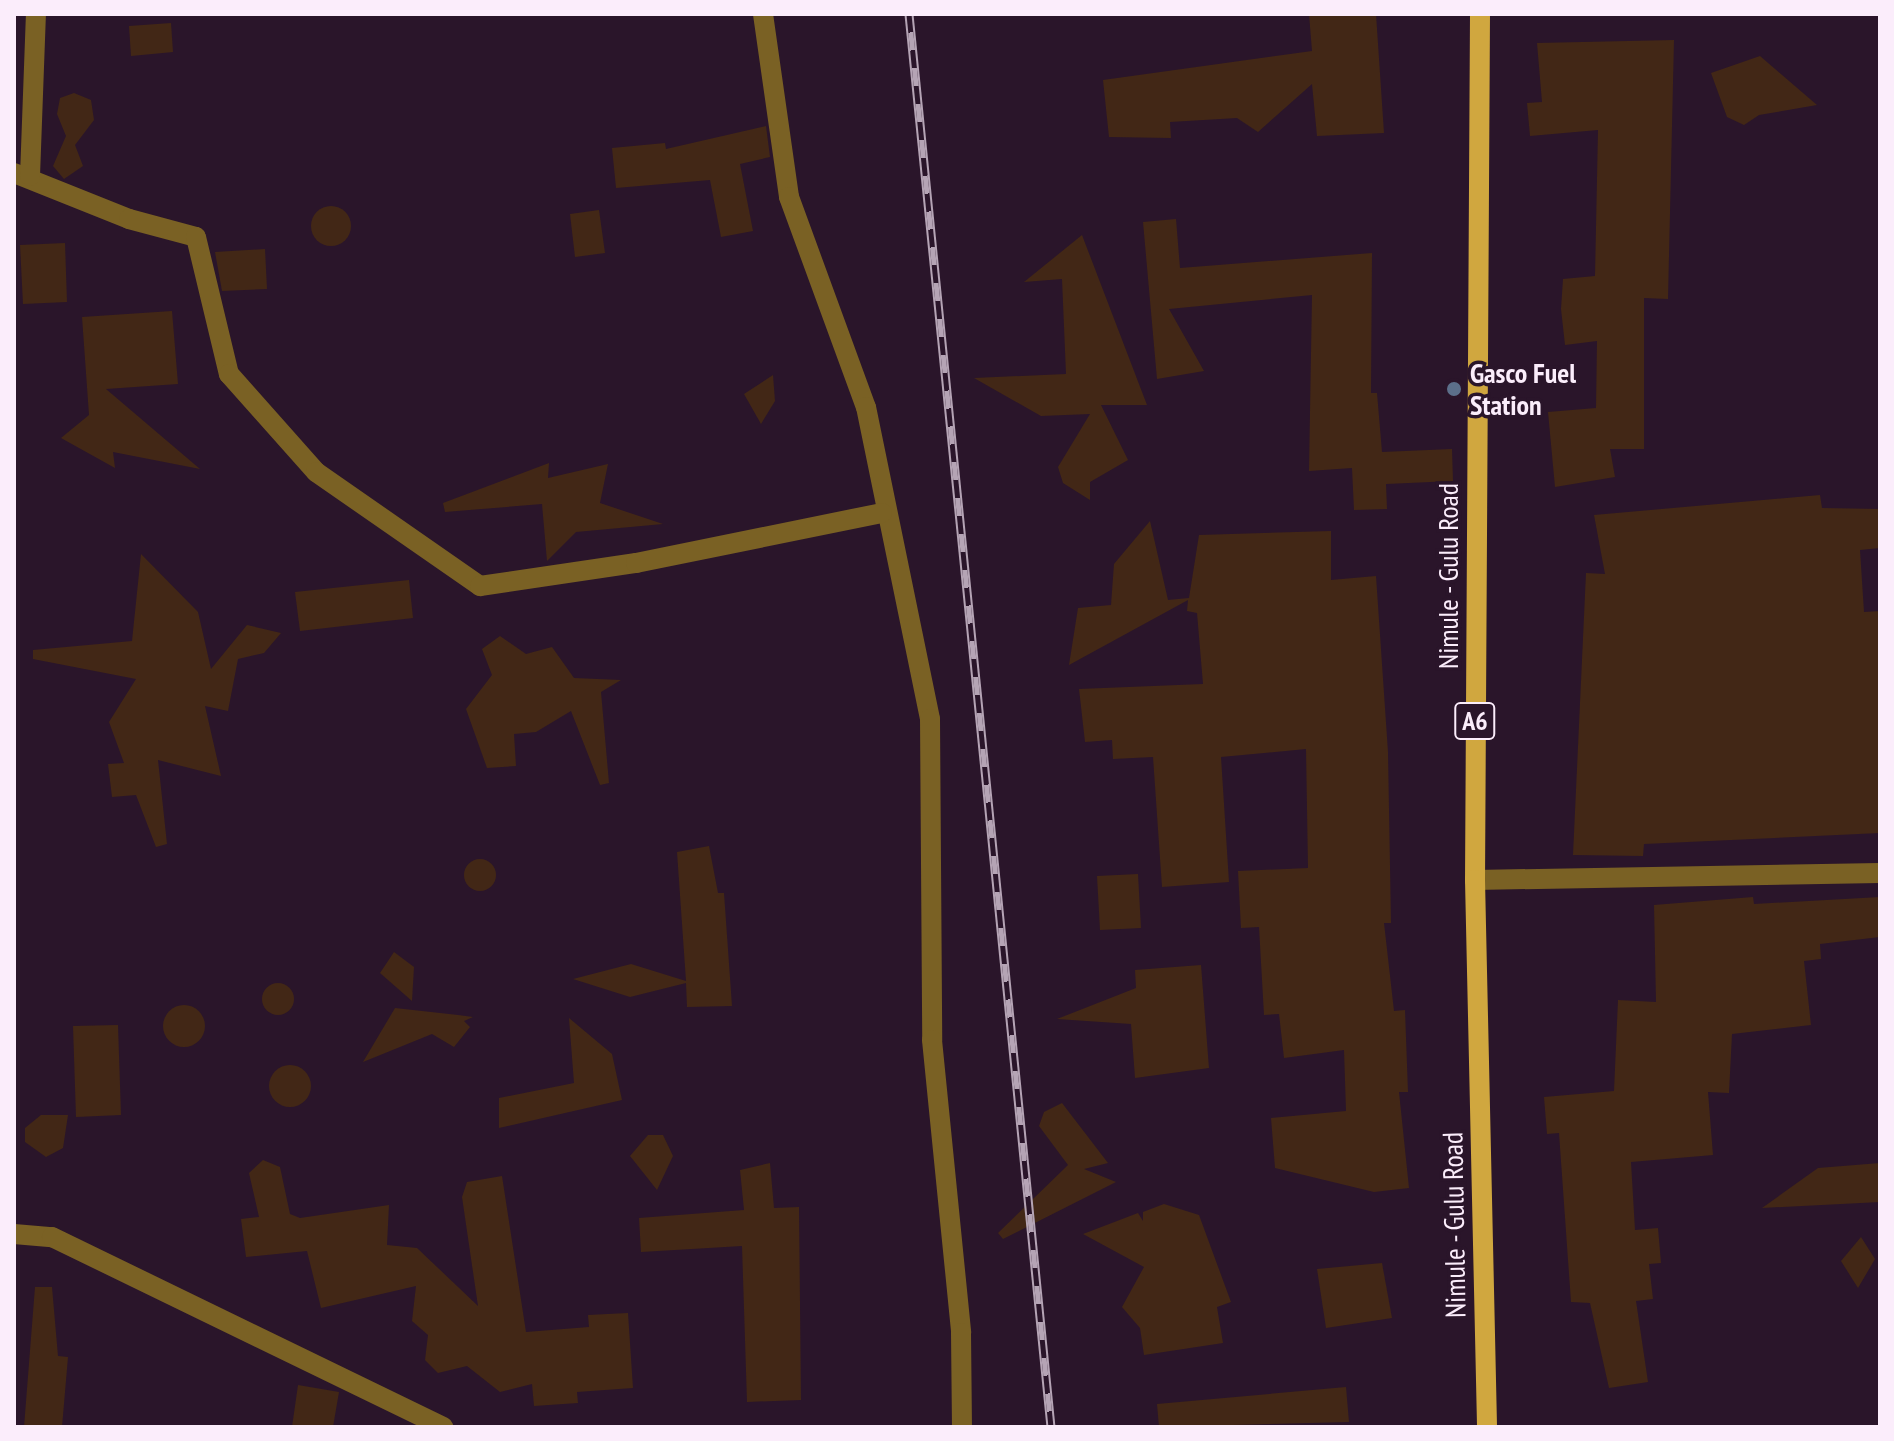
<!DOCTYPE html>
<style>
body{margin:0}
#map{position:relative;width:1894px;height:1441px;overflow:hidden;background:#2a152a;font-family:"PT Sans Narrow",sans-serif}
div>[style]{position:absolute}
[style*='--x']{left:calc(var(--x)*1px);top:calc(var(--y)*1px);width:calc(var(--w)*1px);rotate:calc(var(--a)*1deg)}
.building>*{inset:0;background:#422716}
.round{border-radius:50%}
.minor>*{height:20px;margin:-10px;padding:0 10px;transform-origin:10px;border-radius:10px;background:#7a6124}
.major>*{height:20px;margin:-10px;padding:0 10px;transform-origin:10px;border-radius:10px;background:#d0a73f}
.rail>*{height:9px;margin-top:-4.5px;transform-origin:0;background:repeating-linear-gradient(90deg,#2a152a 0 18px,#b5a4b5 0 36px);box-sizing:border-box;border-block:2px solid #b5a4b5}
.dots>*{width:22px;height:22px;translate:-50% -50%;box-sizing:border-box;border:4px solid #2a152a;border-radius:50%}
span{translate:-50% -50%;white-space:nowrap;text-align:center;line-height:1.15;-webkit-text-stroke:7px #2a152a;paint-order:stroke}
.shield-label span{padding:2px 6px;background:#2a152a;border:2px solid;border-radius:6px;-webkit-text-stroke-width:0}
.shield-label{font-size:26px;color:#fbedfb;font-weight:700}
.poi-label{font-size:28px;color:#fbedfb;font-weight:700}
.left{translate:0 -50%;text-align:left}
.street-label{font-size:28px;color:#fbedfb}
.frame{position:absolute;inset:0;border:16px solid #fbedfb;pointer-events:none}
</style>
<div id="map">
<div class="building">
<div style="clip-path:polygon(1309px 14px,1376px 14px,1384px 133px,1317px 136px,1312px 84px,1258px 132px,1237px 118px,1170px 122px,1171px 138px,1109px 137px,1103px 80px,1312px 51px)"></div>
<div style="clip-path:polygon(171px 23px,173px 52px,131px 56px,129px 26px)"></div>
<div style="clip-path:polygon(1674px 40px,1668px 299px,1644px 298px,1644px 449px,1610px 449px,1615px 477px,1555px 487px,1548px 412px,1596px 408px,1597px 341px,1565px 345px,1561px 309px,1563px 279px,1595px 276px,1598px 130px,1530px 136px,1527px 103px,1542px 102px,1537px 43px)"></div>
<div style="clip-path:polygon(1760px 56px,1817px 105px,1759px 115px,1744px 125px,1727px 117px,1711px 73px)"></div>
<div style="clip-path:polygon(74px 93px,91px 100px,94px 120px,75px 145px,83px 166px,64px 179px,53px 166px,66px 136px,57px 114px,60px 98px)"></div>
<div style="clip-path:polygon(766px 126px,770px 157px,740px 164px,753px 231px,721px 237px,710px 180px,616px 188px,612px 148px,665px 143px,666px 149px)"></div>
<div class="round" style="left:311px;top:206px;width:40px;height:40px"></div>
<div style="clip-path:polygon(599px 210px,605px 253px,575px 257px,570px 214px)"></div>
<div style="clip-path:polygon(1176px 219px,1180px 268px,1372px 253px,1371px 393px,1377px 393px,1382px 452px,1452px 449px,1453px 481px,1386px 484px,1387px 509px,1354px 510px,1352px 468px,1309px 471px,1312px 295px,1169px 309px,1204px 371px,1157px 379px,1143px 222px)"></div>
<div style="clip-path:polygon(1082px 235px,1147px 405px,1101px 405px,1128px 460px,1090px 482px,1090px 500px,1063px 483px,1058px 467px,1090px 414px,1041px 416px,974px 378px,1066px 374px,1062px 279px,1024px 282px)"></div>
<div style="clip-path:polygon(65px 243px,67px 302px,23px 304px,20px 245px)"></div>
<div style="clip-path:polygon(265px 249px,267px 289px,222px 291px,215px 252px)"></div>
<div style="clip-path:polygon(172px 311px,178px 384px,106px 389px,200px 469px,113px 452px,115px 468px,61px 438px,89px 415px,82px 317px)"></div>
<div style="clip-path:polygon(773px 375px,775px 401px,761px 424px,744px 394px)"></div>
<div style="clip-path:polygon(549px 463px,548px 478px,608px 464px,600px 503px,663px 524px,576px 532px,547px 561px,542px 504px,445px 512px,443px 503px)"></div>
<div style="clip-path:polygon(1820px 495px,1822px 508px,1880px 509px,1880px 548px,1860px 550px,1864px 612px,1880px 611px,1880px 833px,1644px 844px,1643px 856px,1573px 855px,1586px 573px,1605px 574px,1594px 515px)"></div>
<div style="clip-path:polygon(1150px 521px,1168px 600px,1189px 598px,1199px 535px,1331px 531px,1331px 580px,1376px 576px,1388px 752px,1391px 923px,1384px 923px,1394px 1011px,1405px 1010px,1408px 1092px,1399px 1092px,1409px 1188px,1374px 1192px,1275px 1168px,1271px 1118px,1346px 1111px,1344px 1050px,1284px 1058px,1279px 1014px,1264px 1015px,1259px 927px,1241px 928px,1238px 871px,1308px 868px,1306px 749px,1221px 757px,1229px 882px,1162px 887px,1153px 757px,1113px 759px,1112px 740px,1085px 742px,1079px 689px,1203px 684px,1197px 613px,1187px 611px,1188px 600px,1069px 665px,1078px 608px,1111px 605px,1114px 564px)"></div>
<div style="clip-path:polygon(141px 554px,198px 612px,211px 669px,247px 625px,281px 633px,264px 653px,238px 659px,228px 711px,205px 706px,221px 776px,158px 760px,167px 844px,156px 847px,136px 795px,112px 797px,108px 764px,124px 763px,109px 722px,136px 679px,33px 659px,33px 650px,132px 641px)"></div>
<div style="clip-path:polygon(409px 580px,413px 618px,300px 631px,295px 592px)"></div>
<div style="clip-path:polygon(500px 636px,526px 654px,552px 647px,574px 678px,621px 680px,601px 692px,609px 783px,600px 785px,571px 711px,536px 732px,514px 734px,516px 766px,487px 768px,466px 709px,492px 675px,482px 649px)"></div>
<div style="clip-path:polygon(709px 846px,718px 893px,724px 893px,732px 1006px,687px 1007px,686px 983px,630px 997px,573px 979px,631px 964px,686px 981px,677px 852px)"></div>
<div class="round" style="left:464px;top:859px;width:32px;height:32px"></div>
<div style="clip-path:polygon(1138px 874px,1141px 928px,1100px 930px,1097px 876px)"></div>
<div style="clip-path:polygon(1753px 897px,1754px 904px,1880px 897px,1880px 937px,1820px 944px,1821px 959px,1804px 961px,1811px 1025px,1732px 1034px,1729px 1093px,1708px 1092px,1713px 1155px,1631px 1162px,1635px 1230px,1658px 1228px,1661px 1263px,1649px 1264px,1653px 1299px,1636px 1301px,1648px 1382px,1609px 1388px,1590px 1303px,1571px 1302px,1559px 1133px,1547px 1134px,1544px 1097px,1614px 1091px,1618px 1000px,1656px 1002px,1654px 905px)"></div>
<div style="clip-path:polygon(394px 952px,414px 967px,412px 1001px,380px 973px)"></div>
<div style="clip-path:polygon(1201px 965px,1209px 1068px,1135px 1078px,1131px 1024px,1057px 1019px,1136px 988px,1135px 970px)"></div>
<div class="round" style="left:262px;top:983px;width:32px;height:32px"></div>
<div class="round" style="left:163px;top:1005px;width:42px;height:42px"></div>
<div style="clip-path:polygon(395px 1008px,458px 1015px,473px 1017px,464px 1021px,470px 1027px,454px 1047px,432px 1034px,363px 1062px)"></div>
<div style="clip-path:polygon(569px 1018px,612px 1054px,622px 1100px,499px 1128px,499px 1098px,574px 1083px)"></div>
<div style="clip-path:polygon(118px 1025px,121px 1115px,76px 1117px,73px 1026px)"></div>
<div class="round" style="left:269px;top:1065px;width:42px;height:42px"></div>
<div style="clip-path:polygon(1062px 1103px,1108px 1163px,1084px 1169px,1116px 1182px,1003px 1239px,998px 1233px,1068px 1165px,1039px 1126px,1044px 1112px)"></div>
<div style="clip-path:polygon(41px 1115px,68px 1115px,63px 1148px,46px 1157px,25px 1142px,25px 1128px)"></div>
<div style="clip-path:polygon(648px 1135px,663px 1135px,673px 1156px,657px 1190px,630px 1156px)"></div>
<div style="clip-path:polygon(263px 1160px,280px 1167px,290px 1214px,300px 1218px,389px 1205px,387px 1245px,417px 1248px,478px 1306px,462px 1197px,467px 1182px,502px 1176px,526px 1332px,589px 1327px,588px 1315px,628px 1313px,633px 1388px,577px 1392px,578px 1403px,534px 1406px,532px 1384px,500px 1392px,467px 1366px,438px 1373px,425px 1360px,428px 1335px,412px 1321px,416px 1286px,321px 1308px,307px 1251px,246px 1257px,241px 1219px,259px 1217px,249px 1173px)"></div>
<div style="clip-path:polygon(770px 1163px,774px 1208px,799px 1207px,801px 1400px,747px 1402px,742px 1246px,641px 1252px,639px 1218px,744px 1210px,740px 1170px)"></div>
<div style="clip-path:polygon(1880px 1163px,1880px 1202px,1762px 1208px,1818px 1168px)"></div>
<div style="clip-path:polygon(1164px 1204px,1199px 1215px,1231px 1302px,1217px 1307px,1223px 1343px,1144px 1355px,1140px 1328px,1122px 1307px,1144px 1267px,1083px 1234px,1138px 1213px,1143px 1221px,1143px 1212px)"></div>
<div style="clip-path:polygon(1861px 1237px,1875px 1259px,1858px 1288px,1841px 1261px)"></div>
<div style="clip-path:polygon(1382px 1263px,1392px 1318px,1326px 1328px,1317px 1269px)"></div>
<div style="clip-path:polygon(35px 1287px,52px 1287px,58px 1356px,68px 1357px,62px 1427px,24px 1427px)"></div>
<div style="clip-path:polygon(298px 1385px,339px 1392px,333px 1427px,292px 1427px)"></div>
<div style="clip-path:polygon(1346px 1387px,1349px 1422px,1159px 1427px,1157px 1404px)"></div>
</div>
<div class="minor">
<div style="--x:763;--y:14;--w:185;--a:81.9"></div>
<div style="--x:789;--y:197;--w:224;--a:69.9"></div>
<div style="--x:866;--y:407;--w:318;--a:78.4"></div>
<div style="--x:930;--y:719;--w:321;--a:89.6"></div>
<div style="--x:932;--y:1040;--w:294;--a:84.3"></div>
<div style="--x:961;--y:1333;--w:94;--a:89.4"></div>
<div style="--x:14;--y:173;--w:124;--a:21.8"></div>
<div style="--x:129;--y:219;--w:69;--a:15"></div>
<div style="--x:196;--y:237;--w:141;--a:76.5"></div>
<div style="--x:229;--y:374;--w:131;--a:48.4"></div>
<div style="--x:316;--y:472;--w:200;--a:34.8"></div>
<div style="--x:480;--y:586;--w:158;--a:-8.4"></div>
<div style="--x:636;--y:563;--w:251;--a:-11.5"></div>
<div style="--x:30;--y:176;--w:162;--a:-87.9"></div>
<div style="--x:1475;--y:880;--w:405;--a:-1"></div>
<div style="--x:14;--y:1234;--w:38;--a:5"></div>
<div style="--x:52;--y:1237;--w:435;--a:25.9"></div>
</div>
<div class="major">
<div style="--x:1480;--y:14;--w:866;--a:90.33"></div>
<div style="--x:1475;--y:880;--w:547;--a:88.74"></div>
</div>
<div class="rail">
<div style="--x:909;--y:14;--w:1420;--a:84.26"></div>
</div>
<div class="dots">
<div style="left:1454px;top:389px;background:#5c6f8a"></div>
</div>
<div class="shield-label">
<span style="left:1475px;top:721px">A6</span>
</div>
<div class="poi-label">
<span class="left" style="left:1470px;top:389px">Gasco Fuel<br>Station</span>
</div>
<div class="street-label">
<span style="left:1448px;top:576px;rotate:-90deg">Nimule - Gulu Road</span>
<span style="left:1454px;top:1225px;rotate:-91deg">Nimule - Gulu Road</span>
</div>
<div class="frame"></div>
</div>
